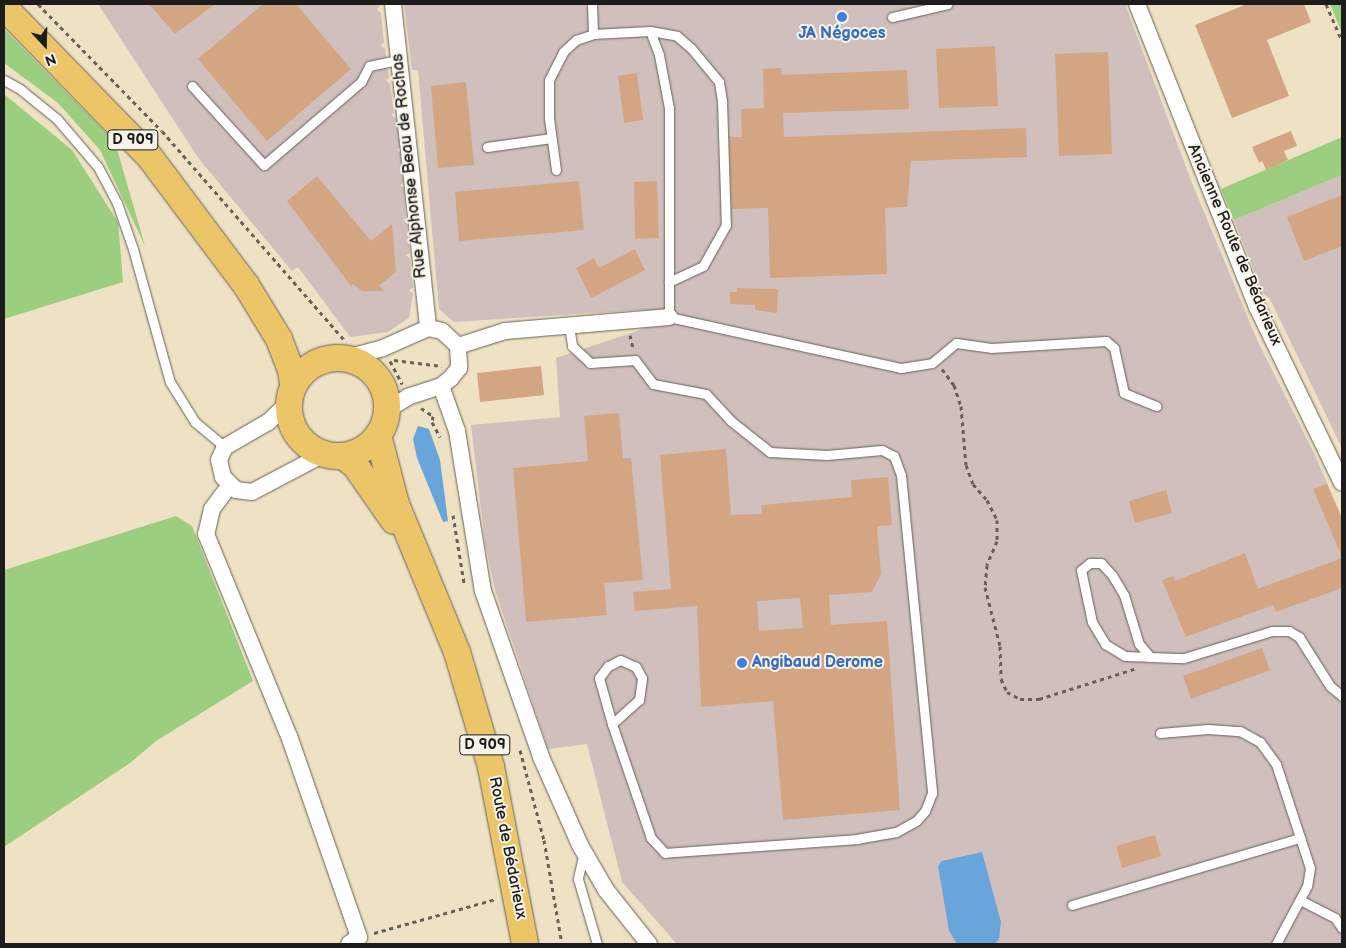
<!DOCTYPE html>
<meta charset="utf-8">
<style>
body{margin:0}
#map{position:relative;width:1346px;height:948px;overflow:hidden;background:#efe2c4;font-family:"Balsamiq Sans",sans-serif}
div>[style]{position:absolute}
[style*='--x']{left:calc(var(--x)*1px);top:calc(var(--y)*1px);width:calc(var(--w)*1px);rotate:calc(var(--a)*1deg)}
.industrial>*{inset:0;background:#d1bfbd}
.green>*{inset:0;background:#9bce7e}
.water>*{inset:0;background:#68a5da}
.building>*{inset:0;background:#d4a583}
.path>*{height:3px;margin-top:-1.5px;transform-origin:0;background:repeating-linear-gradient(90deg,#666157 0 4px,transparent 0 8px)}
.roads{filter:drop-shadow(0 0 1px #666157) drop-shadow(0 0 1px #666157)}
.service>*{height:9px;margin:-4.5px;padding:0 4.5px;transform-origin:4.5px;border-radius:4.5px;background:#fff}
.minor>*{height:16px;margin:-8px;padding:0 8px;transform-origin:8px;border-radius:8px;background:#fff}
.primary>*{height:26px;margin:-13px;padding:0 13px;transform-origin:13px;border-radius:13px;background:#edc569}
.primary>.ring{margin:-13px;padding:0;box-sizing:content-box;background:none;border:26px solid #edc569;border-radius:50%}
.dots>*{width:14px;height:14px;translate:-50% -50%;box-sizing:border-box;border:2px solid #f7f3e8;border-radius:50%}
span{translate:-50% -50%;white-space:nowrap;text-align:center;line-height:1.15;-webkit-text-stroke:4px #f7f3e8;paint-order:stroke}
.shield-label span{padding:1px 4px;background:#f7f3e8;border:1px solid;border-radius:4px;-webkit-text-stroke-width:0}
.shield-label{font-size:15px;color:#1c1c1c;font-weight:700}
.shop-label{font-size:16px;color:#366cbe;font-weight:700}
.left{translate:0 -50%;text-align:left}
.street-label{font-size:16px;color:#1c1c1c}
.frame{position:absolute;inset:0;border:5px solid #1c1c1c;pointer-events:none}
.north{position:absolute;left:20px;top:20px;width:50px;height:50px;-webkit-text-stroke:4px #f7f3e8;paint-order:stroke;rotate:159deg;font-size:14px;font-weight:700;line-height:20px;text-align:center;color:#1c1c1c}
.north::after{content:'';display:block;margin:auto;width:18px;height:22px;background:#1c1c1c;clip-path:polygon(50% 0,100% 100%,50% 72%,0 100%)}
</style>
<div id="map">
<div class="industrial">
<div style="clip-path:polygon(98px 4px,381px 4px,377px 10px,381px 13px,384px 43px,380px 45px,385px 48px,389px 78px,386px 80px,390px 84px,394px 113px,391px 115px,396px 118px,400px 147px,397px 150px,401px 153px,403px 183px,400px 185px,404px 188px,406px 218px,403px 220px,407px 223px,410px 253px,406px 255px,410px 259px,413px 288px,409px 290px,413px 294px,409px 318px,388px 332px,350px 337px,298px 267px,292px 271px,199px 159px)"></div>
<div style="clip-path:polygon(404px 4px,1125px 4px,1192px 183px,1258px 342px,1314px 453px,1342px 518px,1342px 944px,677px 944px,622px 882px,587px 744px,548px 749px,495px 590px,485px 543px,471px 425px,560px 417px,556px 358px,646px 328px,642px 310px,454px 322px,439px 309px,418px 70px,412px 70px)"></div>
<div style="clip-path:polygon(1342px 175px,1342px 448px,1270px 299px,1263px 293px,1234px 220px)"></div>
</div>
<div class="green">
<div style="clip-path:polygon(1330px 4px,1342px 4px,1342px 33px)"></div>
<div style="clip-path:polygon(4px 29px,115px 142px,145px 246px,100px 150px,58px 103px,4px 63px)"></div>
<div style="clip-path:polygon(4px 94px,72px 150px,118px 222px,123px 282px,4px 319px)"></div>
<div style="clip-path:polygon(1342px 137px,1342px 175px,1234px 220px,1221px 189px)"></div>
<div style="clip-path:polygon(176px 516px,192px 526px,253px 681px,156px 741px,130px 763px,4px 847px,4px 570px)"></div>
</div>
<div class="water">
<div style="clip-path:polygon(418px 426px,429px 429px,440px 460px,448px 521px,443px 522px,417px 458px,413px 439px)"></div>
<div style="clip-path:polygon(982px 852px,1001px 922px,999px 939px,995px 944px,957px 944px,949px 931px,938px 866px,942px 861px)"></div>
</div>
<div class="building">
<div style="clip-path:polygon(149px 4px,215px 4px,175px 34px)"></div>
<div style="clip-path:polygon(263px 4px,296px 4px,351px 69px,267px 141px,198px 59px)"></div>
<div style="clip-path:polygon(1247px 4px,1304px 4px,1311px 22px,1267px 40px,1289px 96px,1232px 118px,1195px 25px)"></div>
<div style="clip-path:polygon(995px 46px,998px 106px,939px 108px,936px 49px)"></div>
<div style="clip-path:polygon(1108px 52px,1112px 154px,1059px 156px,1055px 54px)"></div>
<div style="clip-path:polygon(781px 68px,782px 75px,907px 70px,909px 109px,783px 113px,784px 137px,1026px 128px,1027px 157px,911px 161px,907px 207px,885px 208px,887px 274px,770px 278px,768px 208px,732px 209px,729px 137px,742px 137px,741px 109px,764px 108px,763px 69px)"></div>
<div style="clip-path:polygon(637px 73px,643px 120px,624px 123px,618px 76px)"></div>
<div style="clip-path:polygon(466px 82px,474px 165px,438px 168px,431px 86px)"></div>
<div style="clip-path:polygon(1291px 131px,1297px 146px,1284px 151px,1288px 160px,1266px 170px,1262px 161px,1259px 163px,1252px 147px)"></div>
<div style="clip-path:polygon(317px 176px,371px 241px,392px 224px,396px 272px,379px 286px,384px 291px,362px 291px,353px 284px,351px 286px,287px 201px)"></div>
<div style="clip-path:polygon(579px 181px,584px 230px,459px 241px,455px 192px)"></div>
<div style="clip-path:polygon(657px 181px,659px 238px,635px 239px,634px 182px)"></div>
<div style="clip-path:polygon(1342px 195px,1342px 246px,1304px 261px,1287px 217px)"></div>
<div style="clip-path:polygon(635px 249px,645px 270px,591px 298px,576px 268px,594px 258px,599px 268px)"></div>
<div style="clip-path:polygon(737px 288px,778px 289px,777px 313px,755px 310px,755px 305px,730px 304px,730px 292px,737px 292px)"></div>
<div style="clip-path:polygon(541px 366px,544px 395px,480px 402px,477px 373px)"></div>
<div style="clip-path:polygon(619px 413px,623px 458px,631px 458px,643px 580px,604px 583px,607px 615px,526px 622px,513px 468px,588px 461px,584px 416px)"></div>
<div style="clip-path:polygon(evenodd,726px 449px,731px 515px,762px 514px,761px 505px,852px 497px,851px 480px,888px 477px,892px 525px,877px 526px,881px 574px,872px 592px,829px 595px,831px 625px,887px 621px,900px 810px,783px 820px,773px 701px,701px 707px,697px 606px,635px 611px,633px 592px,671px 589px,660px 455px,726px 449px,800px 598px,803px 628px,759px 631px,757px 601px,800px 598px)"></div>
<div style="clip-path:polygon(1327px 484px,1342px 518px,1342px 557px,1313px 489px)"></div>
<div style="clip-path:polygon(1166px 490px,1172px 513px,1135px 523px,1129px 501px)"></div>
<div style="clip-path:polygon(1245px 553px,1258px 589px,1342px 558px,1342px 588px,1276px 612px,1273px 605px,1186px 637px,1162px 580px,1173px 576px,1175px 581px)"></div>
<div style="clip-path:polygon(1262px 648px,1270px 670px,1191px 699px,1183px 676px)"></div>
<div style="clip-path:polygon(1155px 835px,1161px 856px,1122px 868px,1116px 846px)"></div>
</div>
<div class="path">
<div style="--x:38;--y:4;--w:177;--a:45.7"></div>
<div style="--x:162;--y:131;--w:280;--a:48.9"></div>
<div style="--x:1326;--y:4;--w:40;--a:66.6"></div>
<div style="--x:630;--y:335;--w:13;--a:77"></div>
<div style="--x:394;--y:360;--w:48;--a:7.1"></div>
<div style="--x:390;--y:361;--w:26;--a:62"></div>
<div style="--x:942;--y:369;--w:20;--a:53"></div>
<div style="--x:954;--y:385;--w:22;--a:72"></div>
<div style="--x:961;--y:406;--w:59;--a:85.2"></div>
<div style="--x:966;--y:465;--w:20;--a:70"></div>
<div style="--x:973;--y:484;--w:21;--a:49"></div>
<div style="--x:987;--y:500;--w:22;--a:63"></div>
<div style="--x:997;--y:520;--w:21;--a:90"></div>
<div style="--x:997;--y:541;--w:26;--a:113"></div>
<div style="--x:987;--y:565;--w:22;--a:95"></div>
<div style="--x:985;--y:587;--w:61;--a:75.7"></div>
<div style="--x:1000;--y:646;--w:33;--a:88"></div>
<div style="--x:1001;--y:679;--w:14;--a:65"></div>
<div style="--x:1007;--y:692;--w:15;--a:28"></div>
<div style="--x:1020;--y:699;--w:19;--a:0"></div>
<div style="--x:1039;--y:699;--w:100;--a:-17.5"></div>
<div style="--x:421;--y:408;--w:14;--a:34"></div>
<div style="--x:433;--y:416;--w:6;--a:99"></div>
<div style="--x:432;--y:422;--w:17;--a:62"></div>
<div style="--x:453;--y:515;--w:69;--a:80.8"></div>
<div style="--x:520;--y:750;--w:93;--a:75.1"></div>
<div style="--x:544;--y:840;--w:106;--a:80.2"></div>
<div style="--x:374;--y:933;--w:127;--a:-15.6"></div>
</div>
<div class="roads">
<div class="service">
<div style="--x:592;--y:4;--w:30;--a:88"></div>
<div style="--x:892;--y:17;--w:57;--a:-13.1"></div>
<div style="--x:650;--y:31;--w:26;--a:69"></div>
<div style="--x:659;--y:55;--w:54;--a:79.3"></div>
<div style="--x:669;--y:108;--w:209;--a:90"></div>
<div style="--x:669;--y:317;--w:238;--a:12.4"></div>
<div style="--x:901;--y:368;--w:31;--a:-9"></div>
<div style="--x:932;--y:363;--w:31;--a:-40"></div>
<div style="--x:956;--y:343;--w:35;--a:8"></div>
<div style="--x:991;--y:348;--w:115;--a:-3.5"></div>
<div style="--x:1106;--y:341;--w:11;--a:41"></div>
<div style="--x:1114;--y:348;--w:46;--a:77.5"></div>
<div style="--x:1124;--y:393;--w:35;--a:22"></div>
<div style="--x:4;--y:80;--w:18;--a:29"></div>
<div style="--x:20;--y:89;--w:48;--a:39"></div>
<div style="--x:57;--y:119;--w:63;--a:49.5"></div>
<div style="--x:98;--y:167;--w:41;--a:62.2"></div>
<div style="--x:117;--y:203;--w:49;--a:70.8"></div>
<div style="--x:133;--y:249;--w:138;--a:74.5"></div>
<div style="--x:170;--y:382;--w:47;--a:58"></div>
<div style="--x:195;--y:422;--w:39;--a:40"></div>
<div style="--x:192;--y:86;--w:107;--a:47.7"></div>
<div style="--x:264;--y:165;--w:128;--a:-40.6"></div>
<div style="--x:361;--y:82;--w:18;--a:-63"></div>
<div style="--x:369;--y:66;--w:30;--a:-12"></div>
<div style="--x:487;--y:147;--w:65;--a:-8"></div>
<div style="--x:556;--y:170;--w:52;--a:-97.7"></div>
<div style="--x:549;--y:118;--w:38;--a:-90"></div>
<div style="--x:549;--y:80;--w:31;--a:-63"></div>
<div style="--x:563;--y:52;--w:18;--a:-43"></div>
<div style="--x:576;--y:40;--w:18;--a:-19"></div>
<div style="--x:593;--y:34;--w:57;--a:-3"></div>
<div style="--x:650;--y:31;--w:27;--a:10"></div>
<div style="--x:677;--y:36;--w:18;--a:41"></div>
<div style="--x:691;--y:48;--w:44;--a:50.5"></div>
<div style="--x:719;--y:82;--w:19;--a:81"></div>
<div style="--x:722;--y:101;--w:124;--a:88.2"></div>
<div style="--x:726;--y:225;--w:47;--a:119.3"></div>
<div style="--x:703;--y:266;--w:38;--a:155"></div>
<div style="--x:569;--y:326;--w:20;--a:81"></div>
<div style="--x:572;--y:346;--w:25;--a:43"></div>
<div style="--x:590;--y:363;--w:45;--a:-3.8"></div>
<div style="--x:635;--y:360;--w:30;--a:53"></div>
<div style="--x:653;--y:384;--w:54;--a:10.7"></div>
<div style="--x:706;--y:394;--w:37;--a:47"></div>
<div style="--x:731;--y:421;--w:50;--a:38.5"></div>
<div style="--x:770;--y:452;--w:57;--a:3"></div>
<div style="--x:827;--y:455;--w:55;--a:-5.2"></div>
<div style="--x:882;--y:450;--w:13;--a:27"></div>
<div style="--x:894;--y:456;--w:20;--a:70"></div>
<div style="--x:901;--y:475;--w:320;--a:84.4"></div>
<div style="--x:932;--y:793;--w:19;--a:111"></div>
<div style="--x:925;--y:811;--w:13;--a:132"></div>
<div style="--x:916;--y:821;--w:23;--a:151"></div>
<div style="--x:896;--y:832;--w:39;--a:170"></div>
<div style="--x:858;--y:839;--w:194;--a:175.9"></div>
<div style="--x:665;--y:853;--w:21;--a:-133"></div>
<div style="--x:651;--y:838;--w:120;--a:-108.9"></div>
<div style="--x:612;--y:724;--w:36;--a:-42"></div>
<div style="--x:639;--y:700;--w:22;--a:-82"></div>
<div style="--x:642;--y:678;--w:13;--a:-119"></div>
<div style="--x:636;--y:667;--w:17;--a:-156"></div>
<div style="--x:620;--y:660;--w:13;--a:153"></div>
<div style="--x:608;--y:666;--w:15;--a:127"></div>
<div style="--x:599;--y:678;--w:48;--a:74.2"></div>
<div style="--x:1150;--y:657;--w:17;--a:-130"></div>
<div style="--x:1139;--y:644;--w:51;--a:-107"></div>
<div style="--x:1124;--y:595;--w:23;--a:-121"></div>
<div style="--x:1112;--y:575;--w:16;--a:-133"></div>
<div style="--x:1101;--y:563;--w:11;--a:180"></div>
<div style="--x:1090;--y:563;--w:11;--a:142"></div>
<div style="--x:1081;--y:570;--w:53;--a:78.1"></div>
<div style="--x:1092;--y:622;--w:26;--a:59"></div>
<div style="--x:1105;--y:644;--w:23;--a:31"></div>
<div style="--x:1125;--y:656;--w:25;--a:2"></div>
<div style="--x:1150;--y:657;--w:34;--a:2"></div>
<div style="--x:1184;--y:658;--w:92;--a:-17.1"></div>
<div style="--x:1272;--y:631;--w:17;--a:0"></div>
<div style="--x:1289;--y:631;--w:12;--a:31"></div>
<div style="--x:1299;--y:637;--w:58;--a:57.7"></div>
<div style="--x:1330;--y:686;--w:16;--a:40"></div>
<div style="--x:1160;--y:733;--w:48;--a:-4.8"></div>
<div style="--x:1208;--y:729;--w:32;--a:4"></div>
<div style="--x:1240;--y:731;--w:23;--a:29"></div>
<div style="--x:1260;--y:742;--w:27;--a:54"></div>
<div style="--x:1276;--y:764;--w:109;--a:71.9"></div>
<div style="--x:1310;--y:868;--w:18;--a:99"></div>
<div style="--x:1307;--y:886;--w:66;--a:118.1"></div>
<div style="--x:584;--y:852;--w:28;--a:103"></div>
<div style="--x:578;--y:879;--w:68;--a:73.7"></div>
<div style="--x:1300;--y:900;--w:39;--a:27"></div>
<div style="--x:1335;--y:918;--w:12;--a:55"></div>
<div style="--x:1072;--y:905;--w:238;--a:-16.4"></div>
</div>
<div class="minor">
<div style="--x:393;--y:4;--w:326;--a:83.8"></div>
<div style="--x:1137;--y:4;--w:326;--a:68.4"></div>
<div style="--x:1257;--y:307;--w:195;--a:64.2"></div>
<div style="--x:458;--y:346;--w:49;--a:-17.7"></div>
<div style="--x:505;--y:331;--w:165;--a:-4.9"></div>
<div style="--x:346;--y:358;--w:38;--a:-15"></div>
<div style="--x:383;--y:348;--w:49;--a:-24"></div>
<div style="--x:428;--y:328;--w:14;--a:12"></div>
<div style="--x:442;--y:331;--w:22;--a:43"></div>
<div style="--x:458;--y:346;--w:22;--a:87"></div>
<div style="--x:459;--y:368;--w:13;--a:129"></div>
<div style="--x:451;--y:378;--w:13;--a:141"></div>
<div style="--x:441;--y:386;--w:35;--a:162"></div>
<div style="--x:408;--y:397;--w:25;--a:148"></div>
<div style="--x:441;--y:386;--w:48;--a:70.4"></div>
<div style="--x:457;--y:431;--w:162;--a:80.8"></div>
<div style="--x:483;--y:591;--w:176;--a:70.7"></div>
<div style="--x:541;--y:757;--w:96;--a:66.1"></div>
<div style="--x:580;--y:845;--w:52;--a:60"></div>
<div style="--x:606;--y:890;--w:69;--a:51.5"></div>
<div style="--x:288;--y:403;--w:28;--a:136"></div>
<div style="--x:268;--y:422;--w:50;--a:149.8"></div>
<div style="--x:225;--y:447;--w:14;--a:115"></div>
<div style="--x:219;--y:460;--w:17;--a:77"></div>
<div style="--x:223;--y:477;--w:18;--a:45"></div>
<div style="--x:236;--y:490;--w:16;--a:7"></div>
<div style="--x:252;--y:492;--w:81;--a:-27.8"></div>
<div style="--x:230;--y:485;--w:30;--a:127"></div>
<div style="--x:212;--y:509;--w:26;--a:103"></div>
<div style="--x:206;--y:534;--w:218;--a:67.7"></div>
<div style="--x:289;--y:736;--w:213;--a:70.8"></div>
<div style="--x:359;--y:937;--w:12;--a:145"></div>
</div>
<div class="primary">
<div style="--x:4;--y:7;--w:208;--a:45.8"></div>
<div style="--x:149;--y:156;--w:161;--a:53.1"></div>
<div style="--x:246;--y:285;--w:63;--a:58.6"></div>
<div style="--x:279;--y:339;--w:33;--a:69"></div>
<div style="--x:291;--y:370;--w:15;--a:82"></div>
<div class="ring" style="left:289px;top:358px;width:72px;height:72px"></div>
<div style="--x:378;--y:435;--w:71;--a:75.4"></div>
<div style="--x:396;--y:504;--w:160;--a:67.6"></div>
<div style="--x:457;--y:652;--w:120;--a:73.5"></div>
<div style="--x:491;--y:767;--w:180;--a:79.1"></div>
<div style="--x:343;--y:456;--w:15;--a:37"></div>
<div style="--x:355;--y:465;--w:68;--a:55.1"></div>
</div>
</div>
<div class="dots">
<div style="left:842px;top:17px;background:#3f7fe0"></div>
<div style="left:742px;top:663px;background:#3f7fe0"></div>
</div>
<div class="shield-label">
<span style="left:133px;top:140px">D 909</span>
<span style="left:485px;top:745px">D 909</span>
</div>
<div class="shop-label">
<span style="left:842px;top:34px">JA Négoces</span>
<span class="left" style="left:752px;top:663px">Angibaud Derome</span>
</div>
<div class="street-label">
<span style="left:410px;top:166px;rotate:-96deg">Rue Alphonse Beau de Rochas</span>
<span style="left:1234px;top:245px;rotate:67deg">Ancienne Route de Bédarieux</span>
<span style="left:507px;top:848px;rotate:79deg">Route de Bédarieux</span>
</div>
<div class="frame"></div>
<div class="north">N</div>
</div>
